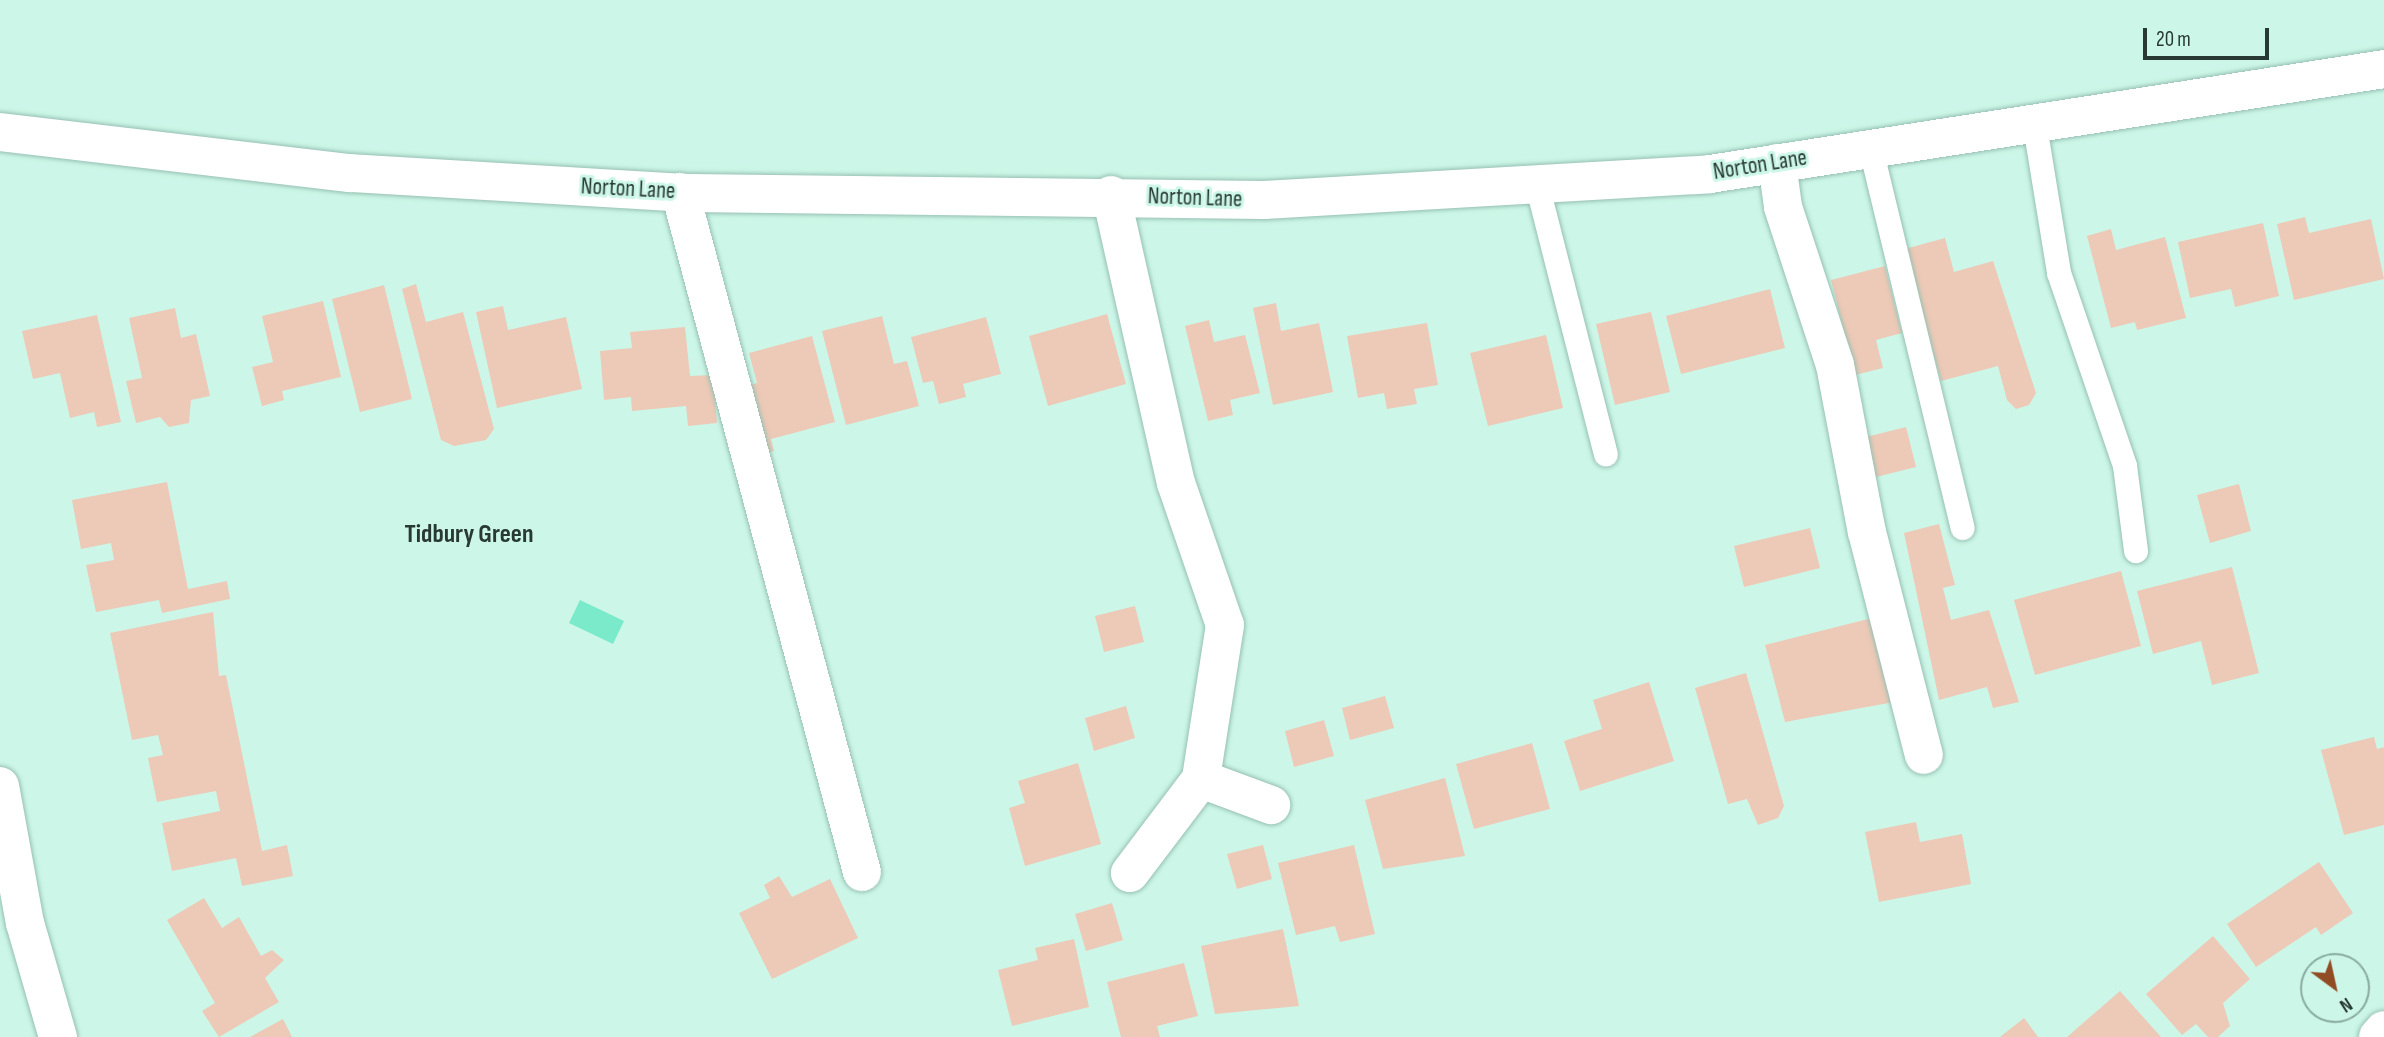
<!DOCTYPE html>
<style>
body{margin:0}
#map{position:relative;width:2384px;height:1037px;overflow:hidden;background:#ccf7e8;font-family:"Sofia Sans Condensed",sans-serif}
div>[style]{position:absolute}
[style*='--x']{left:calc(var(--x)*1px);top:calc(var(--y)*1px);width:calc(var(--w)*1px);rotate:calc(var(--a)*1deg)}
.water>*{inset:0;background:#7aeaca}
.building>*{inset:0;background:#edc9b7}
.roads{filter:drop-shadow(0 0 2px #97c0b2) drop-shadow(0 0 2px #97c0b2)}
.service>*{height:24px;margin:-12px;padding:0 12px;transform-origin:12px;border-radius:12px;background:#fff}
.minor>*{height:38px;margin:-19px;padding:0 19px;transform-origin:19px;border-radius:19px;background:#fff}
.tertiary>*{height:38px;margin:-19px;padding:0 19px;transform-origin:19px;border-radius:19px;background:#fff}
span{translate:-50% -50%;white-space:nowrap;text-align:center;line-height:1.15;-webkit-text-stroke:6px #ccf7e8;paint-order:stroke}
.street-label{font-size:23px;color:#283934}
.quarter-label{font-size:26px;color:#283934;font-weight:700}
.north{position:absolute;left:2300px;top:953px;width:70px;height:70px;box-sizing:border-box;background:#ccf7e8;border:2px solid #8aaba0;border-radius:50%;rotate:147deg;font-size:19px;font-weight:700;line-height:28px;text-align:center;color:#283934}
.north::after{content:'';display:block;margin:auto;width:24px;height:32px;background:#924c23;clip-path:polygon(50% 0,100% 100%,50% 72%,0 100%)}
.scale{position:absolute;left:2143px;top:28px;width:126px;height:32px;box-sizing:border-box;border:4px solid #283934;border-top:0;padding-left:9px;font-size:21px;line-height:24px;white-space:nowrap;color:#283934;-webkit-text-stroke:5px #ccf7e8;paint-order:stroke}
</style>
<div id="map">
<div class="water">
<div style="clip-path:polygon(580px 600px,624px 621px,613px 644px,569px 623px)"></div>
</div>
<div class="building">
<div style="clip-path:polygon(2305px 217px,2309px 233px,2371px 219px,2384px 279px,2294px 300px,2277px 224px)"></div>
<div style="clip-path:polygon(2263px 223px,2279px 296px,2235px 307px,2231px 289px,2190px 298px,2178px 242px)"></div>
<div style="clip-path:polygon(2111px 229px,2116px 250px,2165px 237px,2186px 318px,2137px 330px,2135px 322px,2111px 328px,2087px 236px)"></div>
<div style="clip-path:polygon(1945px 238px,1954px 272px,1993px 261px,2036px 393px,2029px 405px,2016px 409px,2007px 400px,1998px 366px,1941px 381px,1905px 249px)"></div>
<div style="clip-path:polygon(1885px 266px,1902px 333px,1876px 340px,1883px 368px,1855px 375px,1831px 280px)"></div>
<div style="clip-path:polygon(416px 284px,426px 322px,463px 312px,494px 429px,486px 440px,454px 446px,441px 440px,402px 289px)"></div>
<div style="clip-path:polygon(384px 285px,412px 399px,360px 412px,332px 299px)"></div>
<div style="clip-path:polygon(1770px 289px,1785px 348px,1681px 374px,1666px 316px)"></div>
<div style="clip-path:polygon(323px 301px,341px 377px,282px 391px,284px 400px,262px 406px,252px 367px,273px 362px,262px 316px)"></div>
<div style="clip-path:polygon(1276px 303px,1281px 331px,1319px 323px,1333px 392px,1273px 405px,1253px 308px)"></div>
<div style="clip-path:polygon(503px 306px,508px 330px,566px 317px,582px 389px,497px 408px,476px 312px)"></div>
<div style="clip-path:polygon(175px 308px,181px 338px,196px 334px,210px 396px,191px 400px,189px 423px,169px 427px,160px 417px,136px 423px,126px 381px,142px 378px,129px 318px)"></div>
<div style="clip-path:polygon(1651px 312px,1670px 392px,1615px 405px,1596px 324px)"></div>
<div style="clip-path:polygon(1107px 314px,1126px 384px,1048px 406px,1029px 336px)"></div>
<div style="clip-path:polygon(97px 315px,121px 422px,97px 427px,94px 412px,70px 418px,60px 373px,33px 379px,22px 331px)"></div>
<div style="clip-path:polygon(882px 316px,894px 364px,907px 361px,919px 406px,846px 425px,822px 331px)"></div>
<div style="clip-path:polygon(986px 317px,1001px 374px,963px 384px,966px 397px,939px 404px,933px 381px,923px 383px,911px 337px)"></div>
<div style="clip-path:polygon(1209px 320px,1214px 342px,1245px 335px,1260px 393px,1230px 400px,1233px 415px,1208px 421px,1185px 326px)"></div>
<div style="clip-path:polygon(1427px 323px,1438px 385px,1414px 389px,1417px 404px,1387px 409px,1384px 393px,1358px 398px,1347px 336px)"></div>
<div style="clip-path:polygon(685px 327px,690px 376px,713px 375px,717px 423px,688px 426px,686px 406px,632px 411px,631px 397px,604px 400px,600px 351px,632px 348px,630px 332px)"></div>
<div style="clip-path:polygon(1546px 335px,1563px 408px,1488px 426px,1470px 353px)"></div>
<div style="clip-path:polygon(812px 336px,835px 422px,771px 439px,774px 451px,761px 454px,743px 387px,757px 383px,749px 353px)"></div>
<div style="clip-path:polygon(1906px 427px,1916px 467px,1876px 477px,1866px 437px)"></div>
<div style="clip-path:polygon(167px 482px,188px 589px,227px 581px,230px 599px,162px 613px,159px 600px,96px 612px,86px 565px,114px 560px,111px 543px,81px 549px,72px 500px)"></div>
<div style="clip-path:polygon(2239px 484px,2251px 531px,2210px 543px,2197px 495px)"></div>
<div style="clip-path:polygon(1939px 524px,1955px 585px,1943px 588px,1951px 620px,1989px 610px,2019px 702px,1993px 708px,1987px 687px,1939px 700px,1904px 533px)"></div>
<div style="clip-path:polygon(1810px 528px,1820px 568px,1744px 587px,1734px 546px)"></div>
<div style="clip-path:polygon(2232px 567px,2259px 673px,2212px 685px,2201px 641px,2153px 654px,2137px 591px)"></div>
<div style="clip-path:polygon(2121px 571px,2141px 646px,2035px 675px,2014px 600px)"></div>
<div style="clip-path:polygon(1135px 606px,1144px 642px,1104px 652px,1095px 616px)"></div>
<div style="clip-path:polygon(213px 612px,219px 676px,226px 675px,262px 851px,287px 845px,293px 876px,242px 886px,236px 858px,172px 871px,162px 823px,220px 811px,216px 791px,157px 802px,148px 758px,163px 755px,158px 735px,132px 740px,110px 633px)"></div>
<div style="clip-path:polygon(1872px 618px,1894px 702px,1785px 722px,1765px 645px)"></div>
<div style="clip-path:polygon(1746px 673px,1784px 806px,1778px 818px,1758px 825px,1747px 799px,1728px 804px,1695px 688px)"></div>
<div style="clip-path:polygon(1649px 682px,1674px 761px,1580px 791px,1564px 741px,1602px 729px,1593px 700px)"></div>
<div style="clip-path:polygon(1385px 696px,1394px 728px,1350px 740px,1342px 708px)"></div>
<div style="clip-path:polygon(1126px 706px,1135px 738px,1094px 751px,1085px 718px)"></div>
<div style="clip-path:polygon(1324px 720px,1334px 756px,1294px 767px,1285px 731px)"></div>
<div style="clip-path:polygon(2374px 737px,2377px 749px,2384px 747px,2384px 825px,2344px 835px,2321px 750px)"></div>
<div style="clip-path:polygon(1532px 743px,1550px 809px,1474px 829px,1456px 764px)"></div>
<div style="clip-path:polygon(1078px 763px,1101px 844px,1025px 866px,1009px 808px,1025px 803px,1018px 781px)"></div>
<div style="clip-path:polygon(1445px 778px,1465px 856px,1383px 869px,1365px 800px)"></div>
<div style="clip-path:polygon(1916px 822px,1920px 842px,1962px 834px,1971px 884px,1879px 902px,1865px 832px)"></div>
<div style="clip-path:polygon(1263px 845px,1272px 879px,1237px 889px,1227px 854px)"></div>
<div style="clip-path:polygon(1354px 845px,1375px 934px,1340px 942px,1335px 926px,1296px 935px,1278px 863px)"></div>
<div style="clip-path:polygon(2319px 862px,2353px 913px,2321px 935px,2316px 927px,2256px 967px,2227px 924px)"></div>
<div style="clip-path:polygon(779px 876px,792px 897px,830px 879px,858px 938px,772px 979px,739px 913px,770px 898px,764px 885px)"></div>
<div style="clip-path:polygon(204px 898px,222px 928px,239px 917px,261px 956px,272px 950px,284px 960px,265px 978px,279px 1002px,219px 1037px,202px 1011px,215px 1003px,167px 920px)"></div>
<div style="clip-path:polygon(1112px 903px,1123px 940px,1086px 951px,1075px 914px)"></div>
<div style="clip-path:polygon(1283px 929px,1299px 1006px,1215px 1014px,1201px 946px)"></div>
<div style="clip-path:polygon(2213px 936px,2250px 979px,2223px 1003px,2230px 1026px,2218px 1037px,2208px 1037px,2196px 1024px,2182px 1035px,2146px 994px)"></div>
<div style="clip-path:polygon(1074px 939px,1089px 1007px,1012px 1026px,998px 970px,1038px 960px,1035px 948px)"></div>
<div style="clip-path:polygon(1184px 963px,1198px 1016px,1157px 1026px,1160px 1037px,1121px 1037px,1107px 982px)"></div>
<div style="clip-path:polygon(2120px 991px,2161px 1037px,2067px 1037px)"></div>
<div style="clip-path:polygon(2024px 1018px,2038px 1037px,2000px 1037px)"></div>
<div style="clip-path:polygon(283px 1019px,292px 1037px,250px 1037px)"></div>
</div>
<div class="roads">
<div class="service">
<div style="--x:2035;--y:126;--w:149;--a:80.7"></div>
<div style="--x:2059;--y:273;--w:204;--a:71.1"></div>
<div style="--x:2125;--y:466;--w:86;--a:82.6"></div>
<div style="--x:1871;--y:149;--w:390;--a:76.4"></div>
<div style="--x:1538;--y:188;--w:275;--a:75.7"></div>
</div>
<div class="minor">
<div style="--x:1777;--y:163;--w:44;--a:82.2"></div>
<div style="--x:1783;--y:207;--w:166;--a:71.8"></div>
<div style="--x:1835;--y:365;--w:170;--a:79.2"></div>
<div style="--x:1867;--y:532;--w:230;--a:75.7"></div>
<div style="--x:680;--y:192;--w:704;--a:75.02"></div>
<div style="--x:1111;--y:195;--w:295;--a:77.3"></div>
<div style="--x:1176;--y:483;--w:150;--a:71"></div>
<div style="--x:1225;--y:625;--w:156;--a:98.9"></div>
<div style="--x:1201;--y:779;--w:118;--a:127.1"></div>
<div style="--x:1201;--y:779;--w:75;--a:20.4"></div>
</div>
<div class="tertiary">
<div style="--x:0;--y:132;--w:352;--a:6.7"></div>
<div style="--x:350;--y:173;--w:341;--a:3.4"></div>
<div style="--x:690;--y:193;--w:574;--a:0.7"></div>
<div style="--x:1264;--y:200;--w:447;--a:-3.3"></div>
<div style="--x:1710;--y:174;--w:682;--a:-8.85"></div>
<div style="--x:0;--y:786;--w:139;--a:79.7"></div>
<div style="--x:25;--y:923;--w:119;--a:73.9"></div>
<div style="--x:2378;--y:1037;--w:9;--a:-49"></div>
</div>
</div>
<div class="street-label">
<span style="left:1760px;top:165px;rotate:-9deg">Norton Lane</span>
<span style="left:628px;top:189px;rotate:3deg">Norton Lane</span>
<span style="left:1195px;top:198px;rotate:2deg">Norton Lane</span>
</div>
<div class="quarter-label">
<span style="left:469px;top:535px">Tidbury Green</span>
</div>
<div class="north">N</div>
<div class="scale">20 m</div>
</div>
